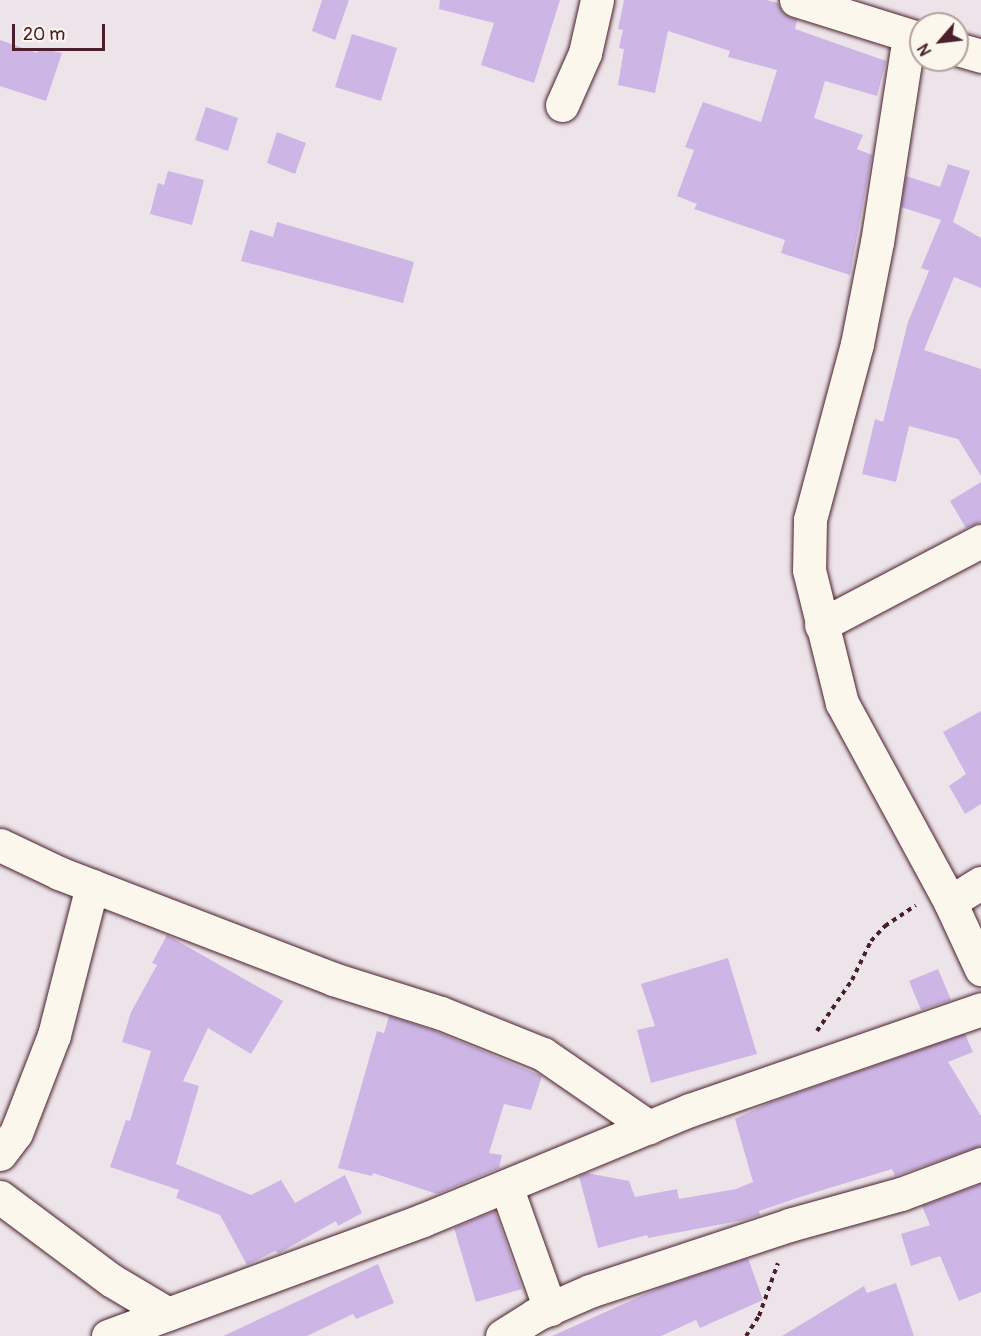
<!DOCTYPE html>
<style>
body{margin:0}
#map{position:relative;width:981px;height:1336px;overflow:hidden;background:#ede4ea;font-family:Pangolin,sans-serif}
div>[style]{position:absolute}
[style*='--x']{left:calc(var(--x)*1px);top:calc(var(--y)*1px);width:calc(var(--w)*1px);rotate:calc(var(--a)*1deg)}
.building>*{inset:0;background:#cdb6e5}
.path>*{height:4px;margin-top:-2px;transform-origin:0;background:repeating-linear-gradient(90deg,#4a1f2b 0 4.5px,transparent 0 9px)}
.roads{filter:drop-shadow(0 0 2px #4a1f2b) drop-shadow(0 0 2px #4a1f2b)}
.minor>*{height:33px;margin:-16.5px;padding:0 16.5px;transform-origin:16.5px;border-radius:16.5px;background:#fbf7ec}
.major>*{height:33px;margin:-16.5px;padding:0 16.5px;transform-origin:16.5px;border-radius:16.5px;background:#fbf7ec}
span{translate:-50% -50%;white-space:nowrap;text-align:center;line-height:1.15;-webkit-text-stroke:4.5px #fbf7ec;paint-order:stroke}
.north{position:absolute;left:909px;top:12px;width:60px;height:60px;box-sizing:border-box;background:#fbf7ec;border:2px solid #b4a19f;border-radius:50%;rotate:242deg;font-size:16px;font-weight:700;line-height:24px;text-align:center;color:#4a1f2b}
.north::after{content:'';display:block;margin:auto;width:21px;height:27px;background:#4a1f2b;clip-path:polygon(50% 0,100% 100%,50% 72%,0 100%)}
.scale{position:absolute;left:12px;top:24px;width:93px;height:27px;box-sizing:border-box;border:3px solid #4a1f2b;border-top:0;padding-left:8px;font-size:18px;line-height:21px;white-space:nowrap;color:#4a1f2b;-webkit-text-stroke:4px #fbf7ec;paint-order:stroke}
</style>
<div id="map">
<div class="building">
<div style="clip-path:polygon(322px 0,349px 0,335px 40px,312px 31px)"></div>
<div style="clip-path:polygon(440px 0,560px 0,534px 83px,481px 65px,494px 23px,439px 9px)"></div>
<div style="clip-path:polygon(624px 0,766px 0,778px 3px,783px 13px,797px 20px,795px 29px,886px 61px,877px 96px,825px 81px,814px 118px,863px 135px,857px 149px,872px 155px,850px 275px,781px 253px,785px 240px,694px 209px,697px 204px,677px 196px,694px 150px,685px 147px,703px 102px,761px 122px,777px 70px,728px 57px,730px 51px,668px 31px,655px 93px,618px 85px,624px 49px,619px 48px,623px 30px,618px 29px)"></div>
<div style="clip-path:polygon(352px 34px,397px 48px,381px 101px,335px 87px)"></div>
<div style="clip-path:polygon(0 40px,37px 53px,39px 48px,62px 53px,46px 101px,0 86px)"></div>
<div style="clip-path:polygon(206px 107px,238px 118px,228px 151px,195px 140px)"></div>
<div style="clip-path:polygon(277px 132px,306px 143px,295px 174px,267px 163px)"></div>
<div style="clip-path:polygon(948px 164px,970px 171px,953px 222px,981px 238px,981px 288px,954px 277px,924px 350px,981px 369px,981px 476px,958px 439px,909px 426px,896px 482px,862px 474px,875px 419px,883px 422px,908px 322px,929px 271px,921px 268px,941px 220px,901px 207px,906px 176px,940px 187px)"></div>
<div style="clip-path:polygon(168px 171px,204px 180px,192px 225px,150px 214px,158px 183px,164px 185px)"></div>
<div style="clip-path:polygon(277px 222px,414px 262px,403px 303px,241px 261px,250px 230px,273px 237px)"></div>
<div style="clip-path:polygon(981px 482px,981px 522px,966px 528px,950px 501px)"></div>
<div style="clip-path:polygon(981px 711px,981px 804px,965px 814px,949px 786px,966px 774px,943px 732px)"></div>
<div style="clip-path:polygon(167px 935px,283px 1001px,251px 1054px,208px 1028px,183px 1081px,199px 1086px,176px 1164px,251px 1195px,281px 1180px,295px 1203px,345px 1175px,362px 1213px,338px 1226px,336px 1221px,279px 1253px,275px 1251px,247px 1265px,220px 1215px,176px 1198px,179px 1190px,110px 1167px,126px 1120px,130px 1121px,151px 1051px,122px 1042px,131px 1012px,157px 965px,152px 963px)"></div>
<div style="clip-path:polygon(728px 958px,757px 1054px,651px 1083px,637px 1030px,655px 1026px,641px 984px)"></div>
<div style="clip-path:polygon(938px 969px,951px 1000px,921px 1010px,909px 981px)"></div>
<div style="clip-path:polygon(389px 1016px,435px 1031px,542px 1076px,531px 1110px,504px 1104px,489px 1153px,502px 1155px,499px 1168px,437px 1194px,373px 1173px,372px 1176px,338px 1168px,377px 1031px,384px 1033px)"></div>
<div style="clip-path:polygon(965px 1034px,973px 1052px,948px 1062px,981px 1116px,981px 1146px,895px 1176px,892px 1169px,800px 1197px,759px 1211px,760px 1215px,744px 1220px,648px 1238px,647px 1235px,598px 1248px,579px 1176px,587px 1173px,629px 1181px,635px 1197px,677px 1189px,679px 1199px,736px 1189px,753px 1182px,735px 1119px,769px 1103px)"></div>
<div style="clip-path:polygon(981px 1184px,981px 1292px,959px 1301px,940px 1256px,911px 1266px,901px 1234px,930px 1225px,922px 1206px)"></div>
<div style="clip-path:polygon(495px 1211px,522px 1289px,476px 1302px,454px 1228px)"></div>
<div style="clip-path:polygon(748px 1258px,763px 1300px,700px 1328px,696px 1320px,661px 1336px,552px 1336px,659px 1288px)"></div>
<div style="clip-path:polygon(378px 1264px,394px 1303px,356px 1319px,353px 1314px,307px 1336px,223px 1336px)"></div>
<div style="clip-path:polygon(896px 1283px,914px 1336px,782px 1336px,864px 1286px,867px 1293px)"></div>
</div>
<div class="path">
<div style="--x:817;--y:1031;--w:62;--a:-55.5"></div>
<div style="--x:852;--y:980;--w:43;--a:-64"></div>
<div style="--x:871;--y:941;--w:21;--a:-47"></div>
<div style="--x:885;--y:926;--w:37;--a:-34"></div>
<div style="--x:746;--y:1336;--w:24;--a:-57"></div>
<div style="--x:759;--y:1316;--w:56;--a:-70.3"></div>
</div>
<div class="roads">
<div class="minor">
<div style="--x:909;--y:36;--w:208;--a:98.8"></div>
<div style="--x:877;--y:242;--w:104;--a:101.1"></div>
<div style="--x:857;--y:344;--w:182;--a:105"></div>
<div style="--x:810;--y:520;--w:50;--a:91.1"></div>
<div style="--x:809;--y:570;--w:137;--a:76.1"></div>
<div style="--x:842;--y:703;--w:226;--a:61.5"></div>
<div style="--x:950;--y:902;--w:74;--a:65.2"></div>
<div style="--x:562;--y:105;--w:57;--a:-66.1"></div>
<div style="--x:585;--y:53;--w:54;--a:-77.2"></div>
<div style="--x:821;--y:625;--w:181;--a:-27.7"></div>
<div style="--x:0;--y:845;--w:65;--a:25.4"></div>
<div style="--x:59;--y:873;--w:294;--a:21.1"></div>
<div style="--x:333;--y:979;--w:113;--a:17.5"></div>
<div style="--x:441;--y:1013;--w:110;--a:21.9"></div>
<div style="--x:543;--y:1054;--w:129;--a:34.6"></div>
<div style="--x:950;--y:902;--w:36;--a:-32"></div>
<div style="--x:0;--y:1154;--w:26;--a:-53"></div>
<div style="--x:16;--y:1133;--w:105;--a:-68.8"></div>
<div style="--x:54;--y:1035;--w:154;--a:-75.7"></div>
<div style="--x:506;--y:1186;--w:131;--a:70.3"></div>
<div style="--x:0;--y:1197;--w:139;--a:36.8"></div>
<div style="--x:111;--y:1280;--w:66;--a:30.8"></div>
<div style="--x:108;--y:1336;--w:336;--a:-20.2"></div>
<div style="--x:423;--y:1220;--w:289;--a:-22.4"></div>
<div style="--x:690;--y:1110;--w:308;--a:-19.1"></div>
<div style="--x:502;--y:1336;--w:39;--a:-32"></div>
<div style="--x:535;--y:1315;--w:60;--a:-23.6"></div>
<div style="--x:590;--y:1291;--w:210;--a:-18.3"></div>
<div style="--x:789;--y:1225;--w:116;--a:-15.5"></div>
<div style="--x:901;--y:1194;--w:85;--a:-20.6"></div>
</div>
<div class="major">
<div style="--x:796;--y:0;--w:131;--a:17.3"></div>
<div style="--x:957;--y:49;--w:25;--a:16"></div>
</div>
</div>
<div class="north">N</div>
<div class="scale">20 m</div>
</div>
